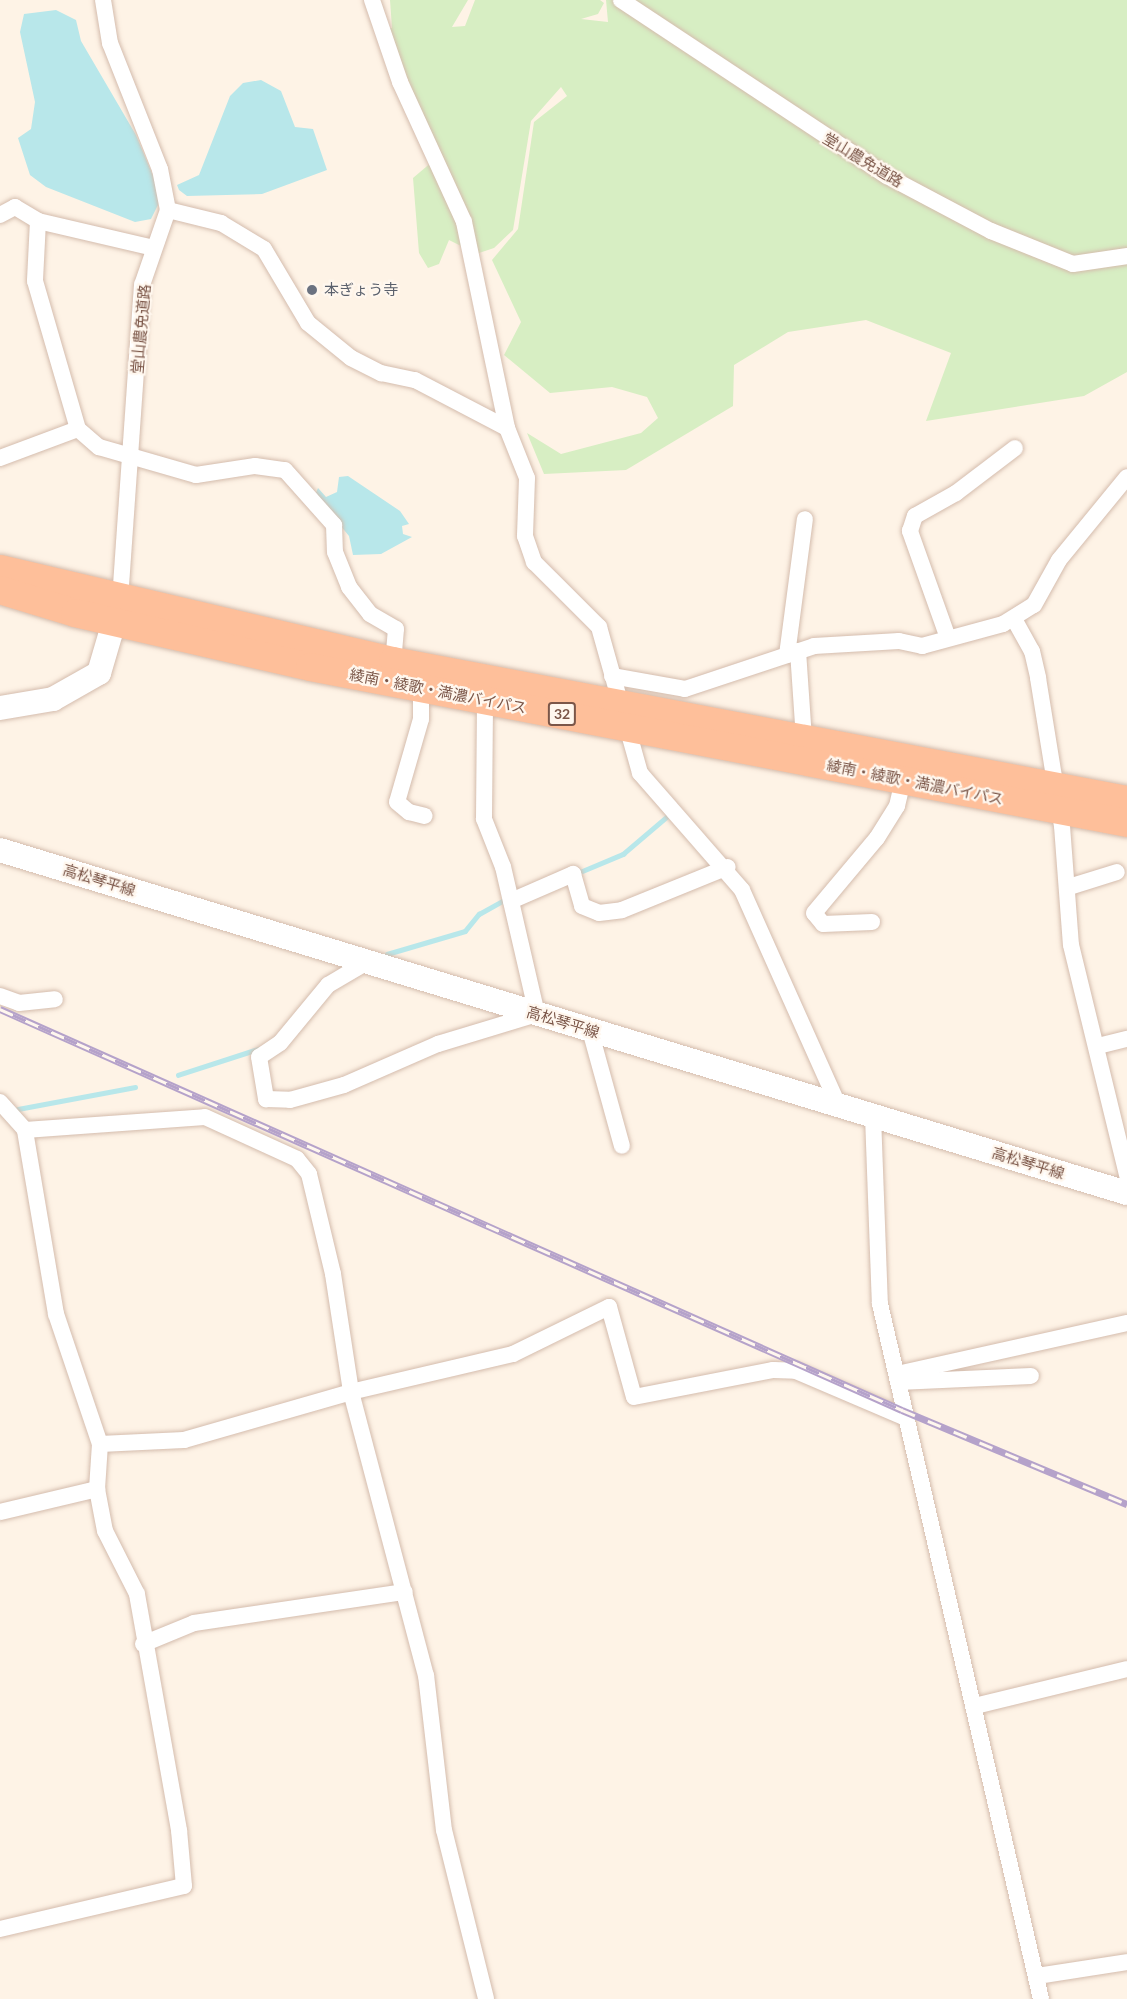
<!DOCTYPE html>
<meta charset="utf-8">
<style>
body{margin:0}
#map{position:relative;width:1127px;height:1999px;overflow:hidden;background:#fef3e6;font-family:Lato,"Noto Sans JP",sans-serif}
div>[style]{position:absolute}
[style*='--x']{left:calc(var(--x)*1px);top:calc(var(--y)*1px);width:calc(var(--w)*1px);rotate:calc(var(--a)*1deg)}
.green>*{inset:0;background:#d7eec3}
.water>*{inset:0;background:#b8e7ea}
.stream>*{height:4.5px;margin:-2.25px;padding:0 2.25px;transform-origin:2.25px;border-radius:2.25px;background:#b8e7ea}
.roads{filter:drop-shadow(0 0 2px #d4bcad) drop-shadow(0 0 2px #d4bcad)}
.minor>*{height:16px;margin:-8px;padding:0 8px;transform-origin:8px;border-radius:8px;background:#fff}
.secondary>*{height:24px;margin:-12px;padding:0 12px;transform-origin:12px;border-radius:12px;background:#fff}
.trunk>*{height:28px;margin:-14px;padding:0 14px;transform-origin:14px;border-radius:14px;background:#febf9a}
.rail>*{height:7px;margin-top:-3.5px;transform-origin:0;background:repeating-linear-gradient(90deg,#fff7ee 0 14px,#b5a2ca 0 28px);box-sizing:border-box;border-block:2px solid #b5a2ca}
.dots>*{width:16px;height:16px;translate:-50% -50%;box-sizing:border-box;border:3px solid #fff7ee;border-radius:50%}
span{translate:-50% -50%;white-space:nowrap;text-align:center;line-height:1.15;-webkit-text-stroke:4.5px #fff7ee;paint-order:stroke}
.shield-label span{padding:2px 4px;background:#fff7ee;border:2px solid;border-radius:4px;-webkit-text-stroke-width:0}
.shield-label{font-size:14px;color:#7b5648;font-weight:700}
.street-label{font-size:15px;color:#7b5648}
.worship-label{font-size:15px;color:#5b616d}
.left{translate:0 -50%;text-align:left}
</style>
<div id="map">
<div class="green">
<div style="clip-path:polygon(390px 0,468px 0,452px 27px,465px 26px,475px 0,600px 0,604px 3px,598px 14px,581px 19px,608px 22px,606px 0,1127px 0,1127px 372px,1084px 396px,926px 421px,951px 353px,866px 320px,788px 332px,734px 365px,733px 406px,626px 470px,544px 474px,527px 433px,561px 454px,641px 433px,658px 418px,647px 397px,612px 387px,550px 393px,504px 355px,521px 322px,492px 260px,518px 229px,534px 122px,567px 96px,561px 87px,531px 121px,513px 230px,494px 248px,476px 254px,388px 28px,392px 28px)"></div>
<div style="clip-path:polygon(433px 161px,467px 249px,449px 240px,439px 264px,428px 268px,419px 253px,413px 178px)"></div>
</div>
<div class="water">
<div style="clip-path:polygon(56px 10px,76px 20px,81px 41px,136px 135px,156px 183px,159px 203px,151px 219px,135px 222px,46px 187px,30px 175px,18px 138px,31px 129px,35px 102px,20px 32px,24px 14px)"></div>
<div style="clip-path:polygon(261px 80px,281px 91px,295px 127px,313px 129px,327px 170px,262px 194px,187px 196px,179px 190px,177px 185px,199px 175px,230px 96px,243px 83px)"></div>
<div style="clip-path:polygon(348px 476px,400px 511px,409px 524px,402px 526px,403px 534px,412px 537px,381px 554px,353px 555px,349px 536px,315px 495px,318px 488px,326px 497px,337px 492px,339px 477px)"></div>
</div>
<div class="stream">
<div style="--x:580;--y:872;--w:47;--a:-22.7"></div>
<div style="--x:623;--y:854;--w:62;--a:-40.4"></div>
<div style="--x:387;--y:954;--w:81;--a:-16.4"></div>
<div style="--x:465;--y:931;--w:22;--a:-51"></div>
<div style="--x:479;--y:914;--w:29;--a:-29"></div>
<div style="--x:178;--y:1075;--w:84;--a:-18"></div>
<div style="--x:18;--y:1109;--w:119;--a:-10.6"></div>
</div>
<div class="roads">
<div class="minor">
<div style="--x:103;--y:0;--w:44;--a:80.8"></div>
<div style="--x:110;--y:43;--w:136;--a:68.4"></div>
<div style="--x:160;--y:169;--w:42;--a:79"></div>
<div style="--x:168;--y:210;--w:79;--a:109.1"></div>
<div style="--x:142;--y:285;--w:316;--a:94"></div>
<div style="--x:372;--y:0;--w:87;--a:71.1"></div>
<div style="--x:400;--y:82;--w:154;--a:65.4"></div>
<div style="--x:464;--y:222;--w:210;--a:78.2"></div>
<div style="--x:621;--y:0;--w:319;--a:33.5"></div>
<div style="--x:887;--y:176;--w:118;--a:27.9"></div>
<div style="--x:991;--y:231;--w:88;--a:21.9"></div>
<div style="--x:1073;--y:264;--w:55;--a:-8.4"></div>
<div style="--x:168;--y:210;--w:55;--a:13.8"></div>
<div style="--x:221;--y:223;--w:50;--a:31.2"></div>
<div style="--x:264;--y:249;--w:86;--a:59.3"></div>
<div style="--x:308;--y:323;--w:55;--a:39.1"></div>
<div style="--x:351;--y:358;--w:34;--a:27"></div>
<div style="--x:381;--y:373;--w:35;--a:12"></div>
<div style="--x:415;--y:380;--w:104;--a:27.6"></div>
<div style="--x:507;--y:428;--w:54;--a:68.2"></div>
<div style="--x:527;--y:478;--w:58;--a:92"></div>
<div style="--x:525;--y:536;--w:28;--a:71"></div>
<div style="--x:534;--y:562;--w:92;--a:45"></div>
<div style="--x:599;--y:627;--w:152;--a:74.3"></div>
<div style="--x:640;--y:773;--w:155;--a:48.9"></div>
<div style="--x:742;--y:890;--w:235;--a:65.9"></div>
<div style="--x:0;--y:215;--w:17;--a:-28"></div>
<div style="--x:15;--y:207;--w:27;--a:31"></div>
<div style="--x:38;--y:221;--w:119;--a:13.1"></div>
<div style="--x:38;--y:221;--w:60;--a:92.9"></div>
<div style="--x:35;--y:281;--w:154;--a:73.8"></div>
<div style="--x:78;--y:429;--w:28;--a:41"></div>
<div style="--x:99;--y:447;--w:101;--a:16.1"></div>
<div style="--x:196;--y:475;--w:60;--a:-8.7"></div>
<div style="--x:255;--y:466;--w:30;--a:8"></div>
<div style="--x:285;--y:470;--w:74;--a:48.3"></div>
<div style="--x:334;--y:525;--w:27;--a:88"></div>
<div style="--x:335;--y:552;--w:38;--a:68"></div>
<div style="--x:349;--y:587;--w:34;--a:52"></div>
<div style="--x:370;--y:614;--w:30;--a:30"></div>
<div style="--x:396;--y:629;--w:32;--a:95"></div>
<div style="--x:393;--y:661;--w:7;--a:45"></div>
<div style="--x:0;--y:458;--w:83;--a:-20.4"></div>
<div style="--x:1014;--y:619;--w:37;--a:61"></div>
<div style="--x:1032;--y:651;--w:28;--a:77"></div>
<div style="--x:1038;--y:678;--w:150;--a:80.8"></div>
<div style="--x:1062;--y:826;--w:119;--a:85.7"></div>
<div style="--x:1071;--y:945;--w:237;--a:76.3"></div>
<div style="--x:948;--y:638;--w:114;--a:-109.6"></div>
<div style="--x:910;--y:531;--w:16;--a:-72"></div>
<div style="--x:915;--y:516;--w:47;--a:-29.3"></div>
<div style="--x:956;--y:493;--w:74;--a:-37.3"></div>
<div style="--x:798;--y:651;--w:87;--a:86.1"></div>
<div style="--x:787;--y:655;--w:137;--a:-82.5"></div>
<div style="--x:612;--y:676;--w:74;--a:10.1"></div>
<div style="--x:685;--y:689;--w:136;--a:-18.4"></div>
<div style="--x:814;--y:646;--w:85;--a:-3.4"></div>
<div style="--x:899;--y:641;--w:24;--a:12"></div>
<div style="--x:922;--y:646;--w:84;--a:-15.2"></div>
<div style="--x:1003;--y:624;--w:36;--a:-32"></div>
<div style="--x:1034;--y:605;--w:51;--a:-60.9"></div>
<div style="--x:1059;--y:560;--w:107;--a:-50.7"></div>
<div style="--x:416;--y:684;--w:7;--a:45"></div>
<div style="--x:421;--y:689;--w:30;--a:90"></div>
<div style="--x:421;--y:719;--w:86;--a:106.1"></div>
<div style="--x:397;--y:802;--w:16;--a:40"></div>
<div style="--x:409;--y:812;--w:16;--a:14"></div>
<div style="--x:1069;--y:887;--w:50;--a:-17.4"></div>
<div style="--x:511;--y:901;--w:68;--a:-23.5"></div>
<div style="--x:573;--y:874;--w:33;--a:74"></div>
<div style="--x:582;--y:906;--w:18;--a:22"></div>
<div style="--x:599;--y:913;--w:23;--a:-7"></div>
<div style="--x:622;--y:910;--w:114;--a:-22.1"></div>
<div style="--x:872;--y:922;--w:49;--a:177.7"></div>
<div style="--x:823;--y:924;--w:14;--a:-129"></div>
<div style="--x:814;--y:913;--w:98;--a:-50"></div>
<div style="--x:877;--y:838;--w:38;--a:-58"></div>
<div style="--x:897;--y:806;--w:27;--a:-77"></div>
<div style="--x:367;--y:962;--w:45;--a:149.5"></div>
<div style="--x:328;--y:985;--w:75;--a:129.6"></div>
<div style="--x:280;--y:1043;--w:25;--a:146"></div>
<div style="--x:259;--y:1057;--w:43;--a:80.5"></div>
<div style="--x:266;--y:1099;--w:24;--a:2"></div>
<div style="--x:290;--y:1100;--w:56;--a:-15.5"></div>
<div style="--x:344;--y:1085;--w:103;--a:-23.6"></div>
<div style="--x:438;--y:1044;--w:103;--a:-16.9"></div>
<div style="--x:537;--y:1014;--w:151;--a:-103"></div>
<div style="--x:503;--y:867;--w:52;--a:-111.6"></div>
<div style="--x:484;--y:819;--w:119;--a:-89.5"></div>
<div style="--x:0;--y:996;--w:20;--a:20"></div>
<div style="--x:19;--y:1003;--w:36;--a:-6"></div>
<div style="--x:590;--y:1030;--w:120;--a:74.6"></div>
<div style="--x:1098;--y:1046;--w:30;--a:-14"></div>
<div style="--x:0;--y:1102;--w:38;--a:48"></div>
<div style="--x:25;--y:1130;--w:180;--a:-4.1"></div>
<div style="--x:205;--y:1117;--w:101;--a:24.5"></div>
<div style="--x:297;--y:1159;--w:19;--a:51"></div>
<div style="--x:309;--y:1174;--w:103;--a:76.5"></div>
<div style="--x:333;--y:1274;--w:119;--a:81.3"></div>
<div style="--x:351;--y:1392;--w:293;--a:75.2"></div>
<div style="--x:426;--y:1675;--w:156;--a:83.4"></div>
<div style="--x:444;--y:1830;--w:174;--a:76"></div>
<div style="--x:873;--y:1116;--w:188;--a:87.9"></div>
<div style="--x:880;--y:1304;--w:713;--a:76.96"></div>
<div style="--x:897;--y:1374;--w:236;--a:-12.5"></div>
<div style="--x:898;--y:1382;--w:133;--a:-2.6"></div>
<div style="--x:100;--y:1444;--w:84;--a:-2.7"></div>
<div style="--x:184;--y:1440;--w:174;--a:-16"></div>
<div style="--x:351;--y:1392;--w:166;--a:-13.2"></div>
<div style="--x:513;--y:1354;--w:107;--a:-26.1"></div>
<div style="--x:609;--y:1307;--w:93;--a:74.5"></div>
<div style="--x:634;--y:1397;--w:142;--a:-11"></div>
<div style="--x:773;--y:1370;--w:23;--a:2"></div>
<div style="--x:796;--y:1371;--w:117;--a:23.1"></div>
<div style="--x:0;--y:1512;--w:100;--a:-13.3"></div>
<div style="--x:143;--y:1644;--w:55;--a:-22.4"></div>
<div style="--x:194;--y:1623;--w:213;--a:-8.4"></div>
<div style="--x:975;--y:1706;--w:156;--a:-13.7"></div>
<div style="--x:0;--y:1929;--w:189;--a:-13.2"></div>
<div style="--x:184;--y:1886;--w:56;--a:-95.1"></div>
<div style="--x:179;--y:1830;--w:240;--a:-100.1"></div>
<div style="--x:137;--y:1594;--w:71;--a:-116.9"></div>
<div style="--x:105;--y:1531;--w:43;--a:-100.8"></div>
<div style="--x:97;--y:1489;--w:45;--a:-86.2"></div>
<div style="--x:100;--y:1444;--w:137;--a:-108.7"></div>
<div style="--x:56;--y:1314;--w:187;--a:-99.6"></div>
<div style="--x:1037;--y:1976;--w:91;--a:-8.8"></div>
</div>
<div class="secondary">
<div style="--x:0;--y:708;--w:54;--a:-9.6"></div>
<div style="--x:53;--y:699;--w:53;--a:-29.5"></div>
<div style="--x:99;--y:673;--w:71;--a:-73.6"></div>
<div style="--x:0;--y:850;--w:1178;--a:16.93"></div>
</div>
<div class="trunk">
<div style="--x:0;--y:569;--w:404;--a:13.2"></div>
<div style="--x:393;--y:661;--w:747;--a:10.72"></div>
<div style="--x:0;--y:590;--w:78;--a:17"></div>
<div style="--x:75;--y:613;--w:241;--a:12.9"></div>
<div style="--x:310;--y:667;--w:832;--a:10.81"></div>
</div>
</div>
<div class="rail">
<div style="--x:0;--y:1009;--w:987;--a:23.97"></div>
<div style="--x:902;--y:1410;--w:244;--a:22.7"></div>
</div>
<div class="dots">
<div style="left:312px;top:290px;background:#6b7280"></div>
</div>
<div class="shield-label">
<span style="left:562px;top:714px">32</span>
</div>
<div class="street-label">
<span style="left:863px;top:160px;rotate:31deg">堂山農免道路</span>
<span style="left:141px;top:329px;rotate:-85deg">堂山農免道路</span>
<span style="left:438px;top:691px;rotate:11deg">綾南・綾歌・満濃バイパス</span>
<span style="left:915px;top:782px;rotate:11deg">綾南・綾歌・満濃バイパス</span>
<span style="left:99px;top:880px;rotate:17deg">高松琴平線</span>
<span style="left:563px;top:1022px;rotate:17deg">高松琴平線</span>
<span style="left:1028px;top:1163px;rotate:17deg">高松琴平線</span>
</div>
<div class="worship-label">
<span class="left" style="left:324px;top:290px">本ぎょう寺</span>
</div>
</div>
